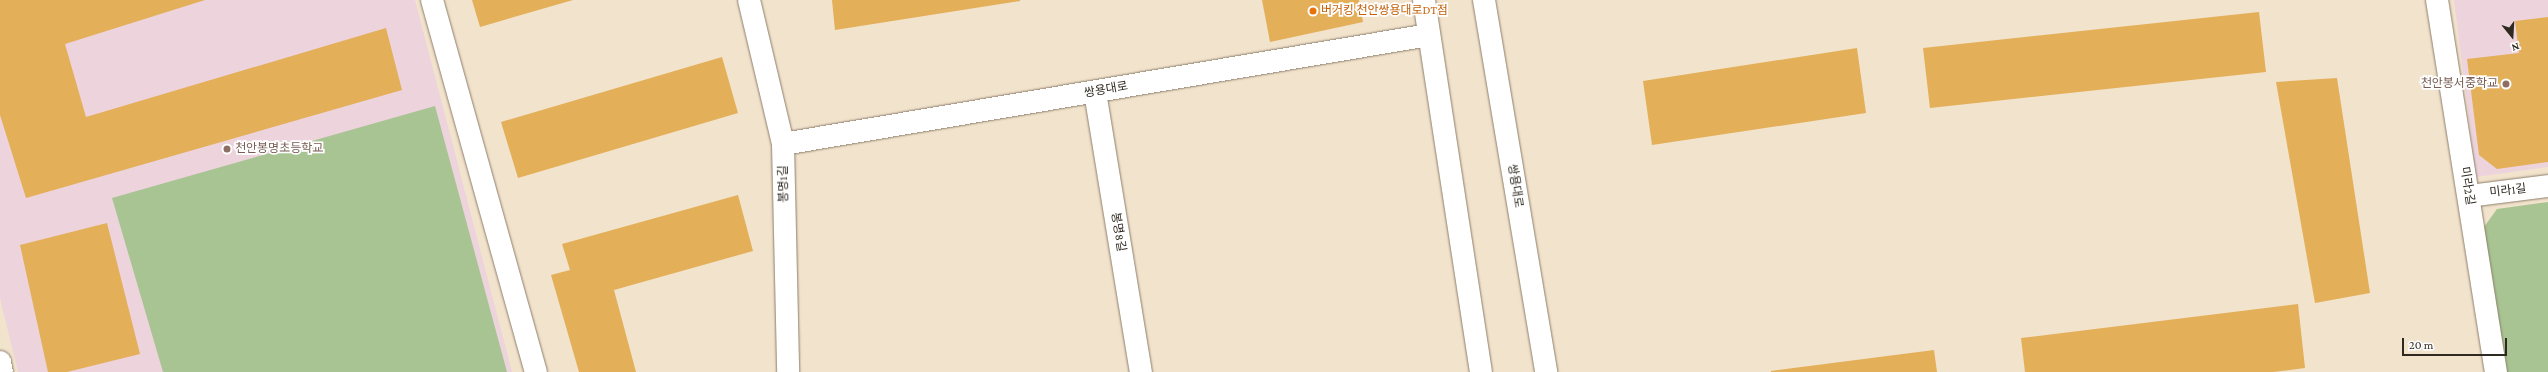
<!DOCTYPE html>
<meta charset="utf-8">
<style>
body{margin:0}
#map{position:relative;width:2548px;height:372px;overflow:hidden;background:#f2e3cd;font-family:"Crimson Pro","Noto Sans KR",serif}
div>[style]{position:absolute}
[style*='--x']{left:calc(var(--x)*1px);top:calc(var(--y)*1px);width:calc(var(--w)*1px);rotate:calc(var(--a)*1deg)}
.education>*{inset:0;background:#edd3dc}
.green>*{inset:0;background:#a7c492}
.building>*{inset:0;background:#e3af58}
.roads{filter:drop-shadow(0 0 1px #8c7f6b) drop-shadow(0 0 1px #8c7f6b)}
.minor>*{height:22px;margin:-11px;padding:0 11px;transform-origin:11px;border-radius:11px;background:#fff}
.secondary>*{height:22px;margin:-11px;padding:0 11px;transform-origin:11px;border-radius:11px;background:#fff}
.dots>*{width:11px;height:11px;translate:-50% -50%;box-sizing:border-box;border:2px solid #fff;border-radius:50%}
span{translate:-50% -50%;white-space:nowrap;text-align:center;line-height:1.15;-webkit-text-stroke:3.5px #fff;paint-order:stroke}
.food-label{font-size:12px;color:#c56008}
.left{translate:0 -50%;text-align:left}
.education-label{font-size:12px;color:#785e54}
.right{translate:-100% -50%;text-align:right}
.street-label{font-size:12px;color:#2f2a21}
.north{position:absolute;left:2492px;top:16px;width:40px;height:40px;-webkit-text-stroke:3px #fff;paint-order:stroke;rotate:162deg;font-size:11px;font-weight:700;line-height:16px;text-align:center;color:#2f2a21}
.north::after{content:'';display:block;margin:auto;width:14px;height:18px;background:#2f2a21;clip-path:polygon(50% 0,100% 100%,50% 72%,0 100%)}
.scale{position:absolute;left:2402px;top:338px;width:105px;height:18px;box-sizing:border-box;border:2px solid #2f2a21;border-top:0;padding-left:5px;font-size:12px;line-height:14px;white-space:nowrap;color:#2f2a21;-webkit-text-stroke:3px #fff;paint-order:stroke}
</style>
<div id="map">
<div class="education">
<div style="clip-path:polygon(0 0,415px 0,512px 372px,18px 372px,0 298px)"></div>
<div style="clip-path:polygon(2454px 0,2548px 0,2548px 167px,2476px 177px)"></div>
</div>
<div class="green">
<div style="clip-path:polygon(435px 106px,507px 372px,163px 372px,112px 198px)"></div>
<div style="clip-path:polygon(2548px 202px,2548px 372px,2503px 372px,2484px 227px,2497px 209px)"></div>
</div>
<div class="building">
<div style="clip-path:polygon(0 0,205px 0,65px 44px,86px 117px,386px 28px,402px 90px,26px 198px,0 115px)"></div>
<div style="clip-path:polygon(472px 0,573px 0,480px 27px)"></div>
<div style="clip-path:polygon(832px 0,1020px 0,1020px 1px,835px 30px)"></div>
<div style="clip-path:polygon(1262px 0,1359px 0,1363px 22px,1270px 42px)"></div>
<div style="clip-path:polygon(2259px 12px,2266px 72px,1930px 108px,1923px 48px)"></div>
<div style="clip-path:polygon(2548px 17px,2548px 162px,2497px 169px,2479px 155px,2467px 59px,2519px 53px,2515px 21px)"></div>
<div style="clip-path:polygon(1857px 48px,1866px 113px,1652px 145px,1643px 81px)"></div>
<div style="clip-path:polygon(722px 57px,738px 113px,518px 178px,501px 122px)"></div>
<div style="clip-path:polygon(2337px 78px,2370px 293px,2315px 303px,2276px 82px)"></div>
<div style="clip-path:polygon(738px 195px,753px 251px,614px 290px,636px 372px,579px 372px,551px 275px,570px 270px,562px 244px)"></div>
<div style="clip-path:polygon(107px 223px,140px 354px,67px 372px,48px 372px,20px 245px)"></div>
<div style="clip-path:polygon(2298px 304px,2305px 368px,2273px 372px,2025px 372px,2021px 338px)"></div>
<div style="clip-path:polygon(1934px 350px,1937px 372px,1771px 372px,1771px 371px)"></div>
</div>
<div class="roads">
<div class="minor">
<div style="--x:432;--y:0;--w:386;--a:74.4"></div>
<div style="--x:749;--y:0;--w:148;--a:76.7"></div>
<div style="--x:783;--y:144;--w:228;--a:88.7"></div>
<div style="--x:2437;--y:0;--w:377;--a:81"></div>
<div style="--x:1095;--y:92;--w:284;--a:80.7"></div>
<div style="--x:783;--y:144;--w:655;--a:-9.58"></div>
<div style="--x:2469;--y:196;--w:80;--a:-7.2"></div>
<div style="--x:0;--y:362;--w:10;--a:79"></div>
</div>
<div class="secondary">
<div style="--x:1424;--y:0;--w:376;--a:81.3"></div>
<div style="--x:1484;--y:0;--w:377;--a:80.5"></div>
</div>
</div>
<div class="dots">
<div style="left:1313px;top:11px;background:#e8710a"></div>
<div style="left:2506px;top:84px;background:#8d6e63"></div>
<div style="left:227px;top:149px;background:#8d6e63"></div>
</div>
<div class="food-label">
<span class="left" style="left:1321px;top:11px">버거킹 천안쌍용대로DT점</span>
</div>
<div class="education-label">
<span class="right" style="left:2498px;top:84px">천안봉서중학교</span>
<span class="left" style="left:235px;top:149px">천안봉명초등학교</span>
</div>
<div class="street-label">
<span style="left:1106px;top:90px;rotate:-10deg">쌍용대로</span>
<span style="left:784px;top:184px;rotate:-91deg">봉명1길</span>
<span style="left:1515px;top:186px;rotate:81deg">쌍용대로</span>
<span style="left:2467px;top:186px;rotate:81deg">미라2길</span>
<span style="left:2508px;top:191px;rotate:-7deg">미라1길</span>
<span style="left:1118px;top:232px;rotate:81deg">봉명8길</span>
</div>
<div class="north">N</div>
<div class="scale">20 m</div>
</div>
